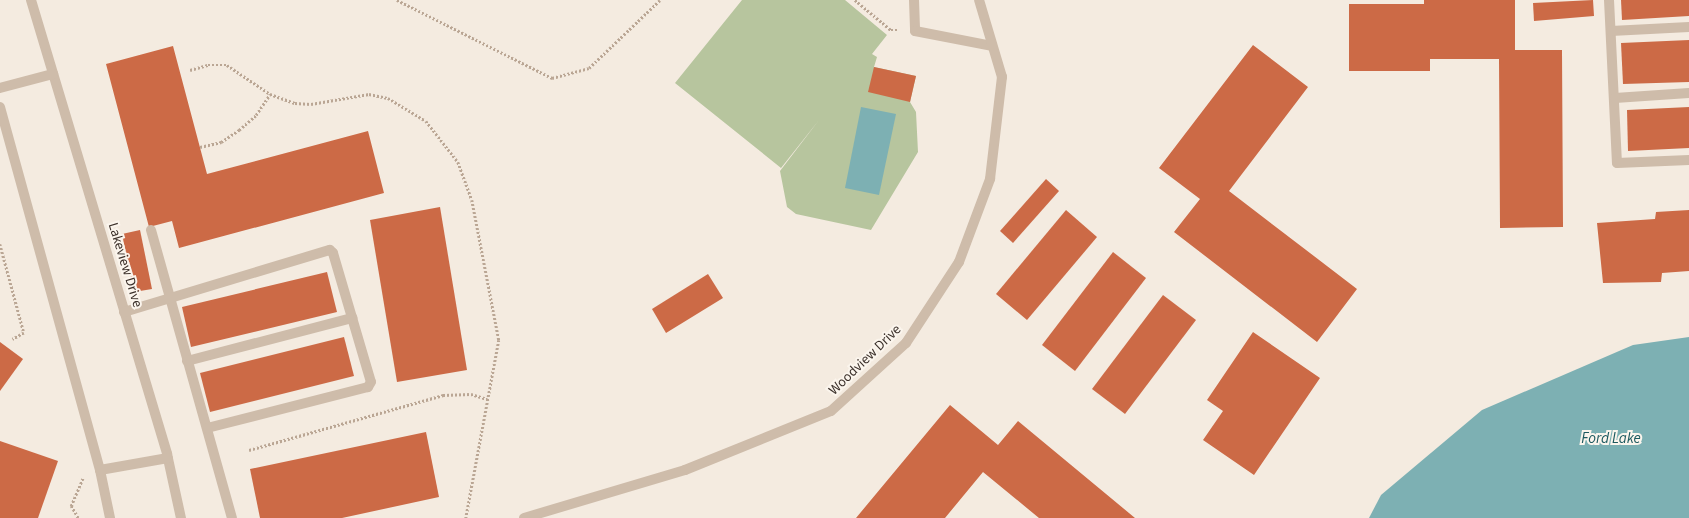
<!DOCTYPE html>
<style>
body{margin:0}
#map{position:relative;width:1689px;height:518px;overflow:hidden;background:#f4ebe0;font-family:"Source Sans 3",sans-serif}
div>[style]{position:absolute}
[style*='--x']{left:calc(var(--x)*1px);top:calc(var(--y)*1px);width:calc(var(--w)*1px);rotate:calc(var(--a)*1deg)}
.green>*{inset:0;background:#b7c59e}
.water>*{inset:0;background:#7db0b3}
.building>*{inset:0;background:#cc6a46}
.path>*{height:2.5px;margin-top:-1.25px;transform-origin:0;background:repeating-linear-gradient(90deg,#baa694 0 2px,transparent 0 4px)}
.minor>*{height:10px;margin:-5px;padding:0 5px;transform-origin:5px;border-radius:5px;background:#cebcaa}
span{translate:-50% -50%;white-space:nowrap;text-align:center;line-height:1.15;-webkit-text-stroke:4px #fbf5ed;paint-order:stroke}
.street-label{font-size:14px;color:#3b302a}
.water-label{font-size:15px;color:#1d595f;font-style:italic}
</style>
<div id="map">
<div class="green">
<div style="clip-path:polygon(742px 0,845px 0,887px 35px,872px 54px,877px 57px,874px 67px,916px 76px,910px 102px,916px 112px,918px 152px,871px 230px,796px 214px,787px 207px,780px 171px,819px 120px,781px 168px,675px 83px)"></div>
</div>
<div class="water">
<div style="clip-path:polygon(861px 107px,896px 114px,879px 195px,845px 188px)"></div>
<div style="clip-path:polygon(1689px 337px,1689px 518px,1369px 518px,1381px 495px,1482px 410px,1633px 345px)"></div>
</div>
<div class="building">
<div style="clip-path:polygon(1424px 0,1515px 0,1515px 50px,1562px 50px,1563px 227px,1500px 228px,1499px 59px,1430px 59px,1430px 71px,1349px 71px,1349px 4px,1424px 4px)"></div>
<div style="clip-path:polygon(1593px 0,1594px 16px,1534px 21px,1533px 3px)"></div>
<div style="clip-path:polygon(1621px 0,1689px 0,1689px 16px,1622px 20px)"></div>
<div style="clip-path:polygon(1689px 40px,1689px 82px,1623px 84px,1621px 43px)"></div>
<div style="clip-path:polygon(1253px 45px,1308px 87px,1229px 191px,1357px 289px,1317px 342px,1174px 232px,1200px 199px,1159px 168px)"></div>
<div style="clip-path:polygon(173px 46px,207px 174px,368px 131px,384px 193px,179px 248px,172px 221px,149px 227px,106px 64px)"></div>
<div style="clip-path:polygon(874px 67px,916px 76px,910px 102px,868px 92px)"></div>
<div style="clip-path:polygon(1689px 107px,1689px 148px,1628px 151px,1627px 110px)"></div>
<div style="clip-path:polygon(1046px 179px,1059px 191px,1013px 243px,1000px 231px)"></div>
<div style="clip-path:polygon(440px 207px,467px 370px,397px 382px,370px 220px)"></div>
<div style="clip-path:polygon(1066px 210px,1097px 237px,1027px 320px,996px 294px)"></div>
<div style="clip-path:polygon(1689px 210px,1689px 271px,1662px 273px,1661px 282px,1603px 283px,1597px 223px,1655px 219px,1656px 212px)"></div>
<div style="clip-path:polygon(140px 230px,152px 289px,134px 292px,122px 234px)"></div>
<div style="clip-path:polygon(1113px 252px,1146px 278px,1075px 371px,1042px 345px)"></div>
<div style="clip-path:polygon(327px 272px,337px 312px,191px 347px,182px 307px)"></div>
<div style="clip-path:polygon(708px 274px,723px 298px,666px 333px,652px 309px)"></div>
<div style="clip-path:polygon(1163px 295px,1196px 320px,1125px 414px,1092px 389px)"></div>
<div style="clip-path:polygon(1253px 332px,1320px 378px,1254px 475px,1203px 440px,1223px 411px,1207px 400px)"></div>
<div style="clip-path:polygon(344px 337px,354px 376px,210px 412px,200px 373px)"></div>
<div style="clip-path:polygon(0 342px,23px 359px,0 391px)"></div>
<div style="clip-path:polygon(950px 405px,998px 445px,1018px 421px,1135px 518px,1039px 518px,983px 472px,945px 518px,856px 518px)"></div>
<div style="clip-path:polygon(426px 432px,439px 497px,342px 518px,260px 518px,250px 469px)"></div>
<div style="clip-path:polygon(0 441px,58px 461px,38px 518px,0 518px)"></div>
</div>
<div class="path">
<div style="--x:397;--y:0;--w:174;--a:26.7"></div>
<div style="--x:552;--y:78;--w:38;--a:-15"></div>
<div style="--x:589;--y:68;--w:98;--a:-43.8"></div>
<div style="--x:855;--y:0;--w:47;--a:39.8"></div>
<div style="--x:891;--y:30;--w:7;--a:0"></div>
<div style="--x:190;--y:70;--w:19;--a:-16"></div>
<div style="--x:208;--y:65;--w:19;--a:0"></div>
<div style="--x:227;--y:65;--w:52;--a:34"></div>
<div style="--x:270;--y:94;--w:27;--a:20"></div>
<div style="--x:295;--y:103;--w:16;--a:4"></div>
<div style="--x:311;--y:104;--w:59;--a:-9.8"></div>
<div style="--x:369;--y:94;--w:19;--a:12"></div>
<div style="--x:388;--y:98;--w:44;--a:31.2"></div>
<div style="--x:426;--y:121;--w:52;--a:52"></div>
<div style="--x:458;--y:162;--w:40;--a:69.8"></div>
<div style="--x:472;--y:200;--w:143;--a:79.1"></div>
<div style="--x:499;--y:340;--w:181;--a:100.5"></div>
<div style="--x:200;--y:147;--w:22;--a:-13"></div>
<div style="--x:221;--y:142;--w:22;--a:-34"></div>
<div style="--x:239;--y:130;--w:23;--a:-41"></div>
<div style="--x:256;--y:115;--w:25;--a:-56"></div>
<div style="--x:0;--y:244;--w:92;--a:74.9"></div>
<div style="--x:24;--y:333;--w:13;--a:151"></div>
<div style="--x:249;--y:450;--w:202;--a:-15.8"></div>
<div style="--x:443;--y:395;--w:28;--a:-2"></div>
<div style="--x:471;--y:394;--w:17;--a:17"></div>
<div style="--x:78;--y:518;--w:14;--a:-120"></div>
<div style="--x:71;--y:506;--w:30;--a:-67"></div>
</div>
<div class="minor">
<div style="--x:31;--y:0;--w:474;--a:73.3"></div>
<div style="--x:167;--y:454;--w:66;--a:77.7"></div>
<div style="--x:914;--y:0;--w:31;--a:88"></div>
<div style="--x:915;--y:31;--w:78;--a:11"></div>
<div style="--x:1609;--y:0;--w:163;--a:87.2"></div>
<div style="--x:1617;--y:163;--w:72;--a:-2.4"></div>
<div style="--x:1611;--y:31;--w:78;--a:-2.9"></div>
<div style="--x:0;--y:88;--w:55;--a:-14.8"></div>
<div style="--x:1615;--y:98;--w:74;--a:-3.9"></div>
<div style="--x:0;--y:107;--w:377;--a:74.6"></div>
<div style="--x:100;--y:470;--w:49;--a:78.2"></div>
<div style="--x:151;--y:230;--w:299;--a:74.3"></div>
<div style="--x:124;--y:312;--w:215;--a:-16.8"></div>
<div style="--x:330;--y:250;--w:4;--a:45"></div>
<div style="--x:333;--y:253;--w:134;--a:73.6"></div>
<div style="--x:371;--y:382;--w:6;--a:121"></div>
<div style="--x:368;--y:387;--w:166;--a:165.7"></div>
<div style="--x:187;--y:361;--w:171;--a:-14.6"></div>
<div style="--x:100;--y:470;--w:69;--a:-10"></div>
<div style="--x:524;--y:518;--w:168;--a:-16.6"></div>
<div style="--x:685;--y:470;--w:157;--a:-22"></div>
<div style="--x:831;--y:411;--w:101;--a:-42.2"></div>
<div style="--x:906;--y:343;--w:97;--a:-56.8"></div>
<div style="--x:959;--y:262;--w:89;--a:-69.5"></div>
<div style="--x:990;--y:179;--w:103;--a:-83.3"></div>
<div style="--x:1002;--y:77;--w:80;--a:-106.6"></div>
</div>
<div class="street-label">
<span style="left:125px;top:265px;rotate:73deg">Lakeview Drive</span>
<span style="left:865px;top:360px;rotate:-44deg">Woodview Drive</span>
</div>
<div class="water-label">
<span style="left:1611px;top:439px">Ford Lake</span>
</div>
</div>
